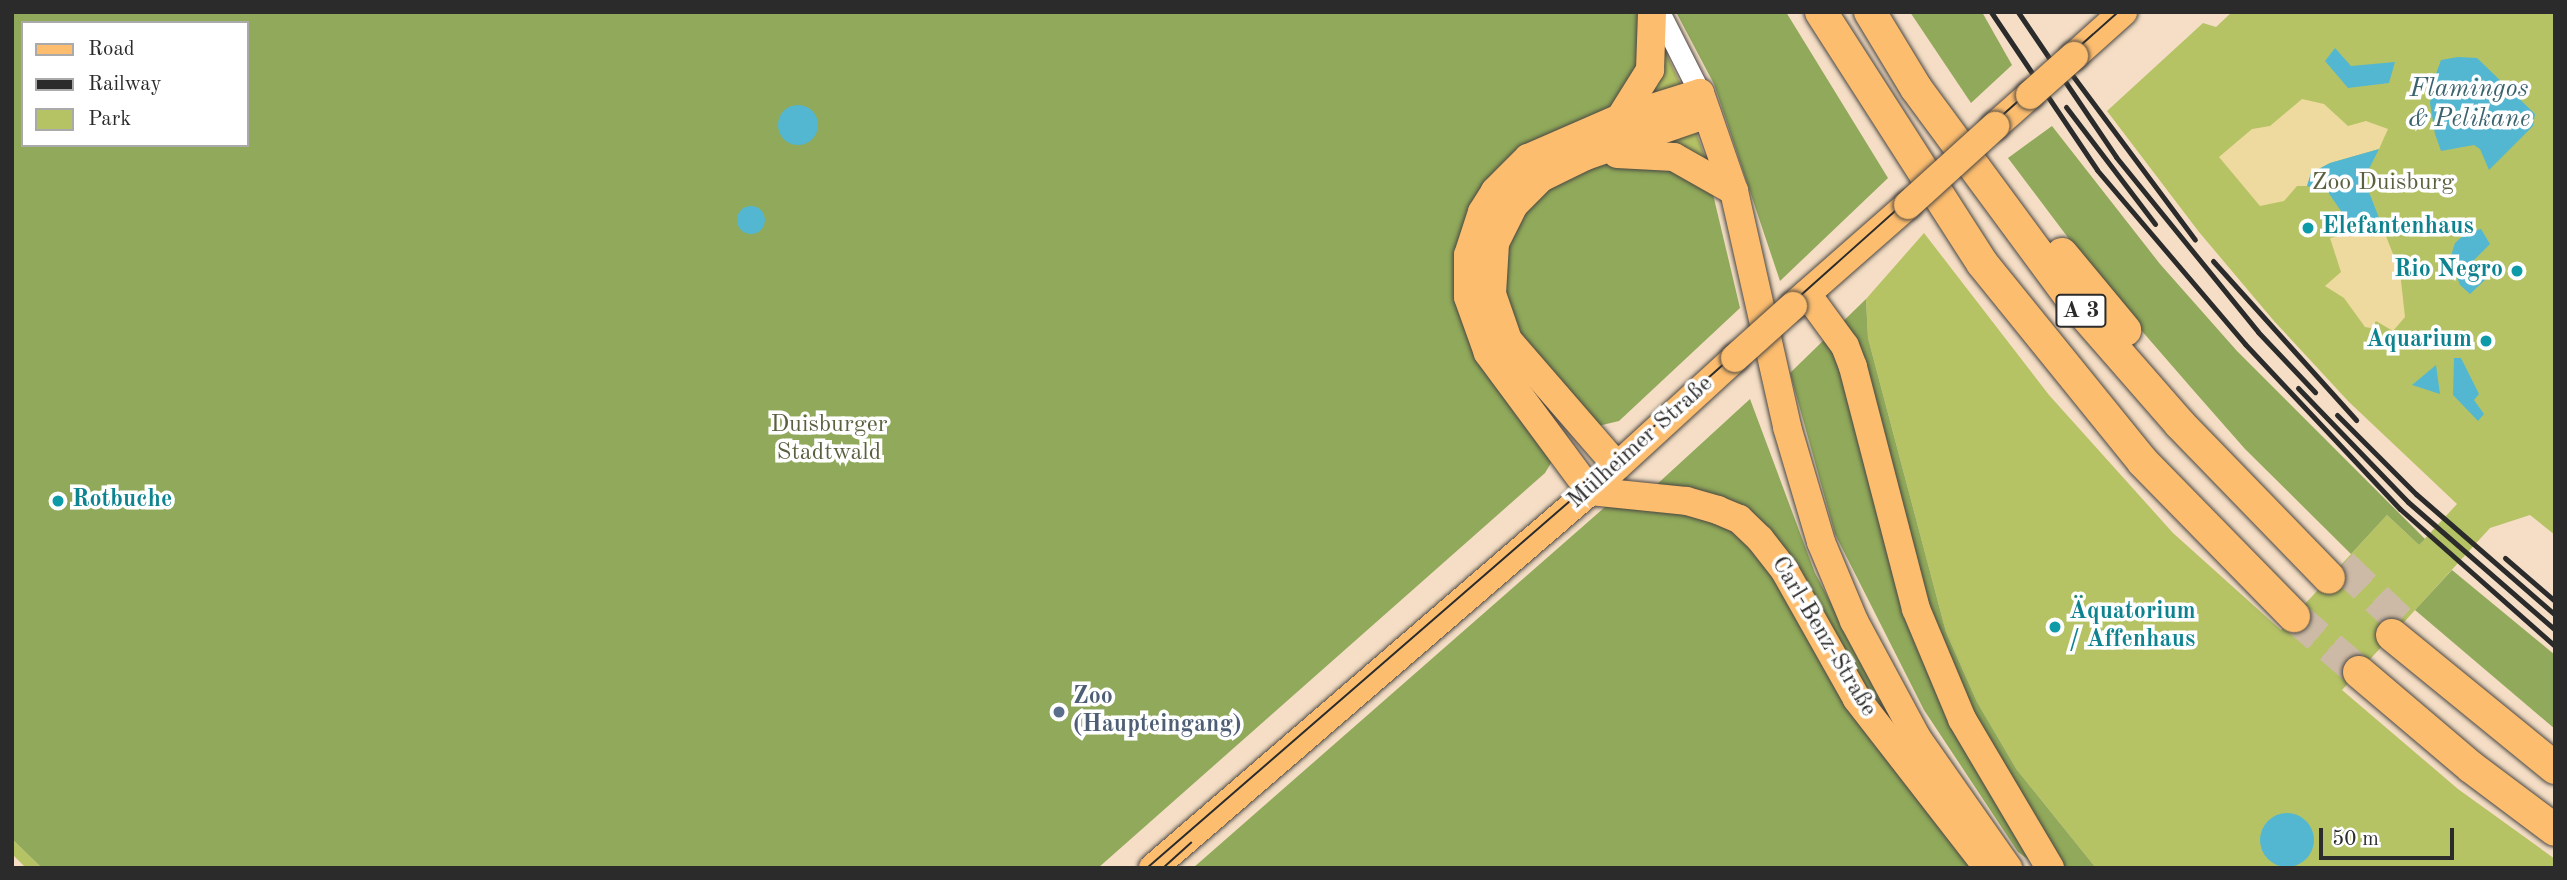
<!DOCTYPE html>
<meta charset="utf-8">
<style>
body{margin:0}
#map{position:relative;width:2567px;height:880px;overflow:hidden;background:#f5dec5;font-family:"Old Standard TT",serif}
div>[style]{position:absolute}
[style*='--x']{left:calc(var(--x)*1px);top:calc(var(--y)*1px);width:calc(var(--w)*1px);rotate:calc(var(--a)*1deg)}
.green>*{inset:0;background:#b5c365}
.forest>*{inset:0;background:#90a95a}
.sand>*{inset:0;background:#eeda9e}
.water>*{inset:0;background:#53b7d2}
.round{border-radius:50%}
.highway-tunnel>*{height:32px;margin-top:-16px;transform-origin:0;background:repeating-linear-gradient(90deg,#cdbaa6 0 32px,transparent 0 48px)}
.roads{filter:drop-shadow(0 0 2px #494642) drop-shadow(0 0 2px #494642)}
.minor>*{height:21px;margin:-10.5px;padding:0 10.5px;transform-origin:10.5px;border-radius:10.5px;background:#fff}
.major>*{height:28px;margin:-14px;padding:0 14px;transform-origin:14px;border-radius:14px;background:#fcbd6f}
.highway>*{height:32px;margin:-16px;padding:0 16px;transform-origin:16px;border-radius:16px;background:#fcbd6f}
.tram>*{height:2px;margin:-1px;padding:0 1px;transform-origin:1px;border-radius:1px;background:#2b2b2b}
.rail>*{height:5px;margin:-2.5px;padding:0 2.5px;transform-origin:2.5px;border-radius:2.5px;background:#2b2b2b}
.bridges{filter:drop-shadow(0 0 2px #494642) drop-shadow(0 0 2px #494642)}
.major-bridge>*{height:28px;margin:-14px;padding:0 14px;transform-origin:14px;border-radius:14px;background:#fcbd6f}
.dots>*{width:19px;height:19px;translate:-50% -50%;box-sizing:border-box;border:4px solid #fff;border-radius:50%}
span{translate:-50% -50%;white-space:nowrap;text-align:center;line-height:1.15;-webkit-text-stroke:7px #fff;paint-order:stroke}
.shield-label span{padding:2px 5px;background:#fff;border:2px solid;border-radius:5px;-webkit-text-stroke-width:0}
.shield-label{font-size:23px;color:#2b2b2b;font-weight:700}
.park-label{font-size:24px;color:#5b603f}
.culture-label{font-size:24px;color:#0d838f;font-weight:700}
.left{translate:0 -50%;text-align:left}
.right{translate:-100% -50%;text-align:right}
.street-label{font-size:24px;color:#2b2b2b}
.service-label{font-size:24px;color:#4e5e75;font-weight:700}
.water-label{font-size:26px;color:#3b636e;font-style:italic}
.frame{position:absolute;inset:0;border:14px solid #2b2b2b;pointer-events:none}
.legend{position:absolute;left:21px;top:21px;width:228px;height:126px;box-sizing:border-box;background:#fff;border:2px solid #aaa;margin:0;padding:9px 12px;list-style:none;font-size:21px;color:#2b2b2b}
.legend li{display:flex;align-items:center;gap:14px;height:35px}
.legend b{width:35px;border:2px solid #aaa}
.scale{position:absolute;left:2319px;top:828px;width:135px;height:32px;box-sizing:border-box;border:4px solid #2b2b2b;border-top:0;padding-left:9px;font-size:21px;line-height:24px;white-space:nowrap;color:#2b2b2b;-webkit-text-stroke:5px #fff;paint-order:stroke}
</style>
<div id="map">
<div class="green">
<div style="clip-path:polygon(2232px 12px,2555px 12px,2555px 535px,2530px 515px,2490px 528px,2342px 690px,2458px 789px,2555px 859px,2555px 868px,2096px 868px,2017px 770px,1977px 702px,1946px 632px,1868px 338px,1866px 299px,1924px 233px,2049px 395px,2173px 533px,2281px 630px,2387px 515px,2419px 545px,2457px 504px,2349px 402px,2274px 321px,2199px 232px,2107px 111px,2203px 23px,2216px 27px)"></div>
<div style="clip-path:polygon(1664px 49px,1683px 89px,1641px 100px)"></div>
<div style="clip-path:polygon(1694px 127px,1706px 159px,1657px 139px)"></div>
<div style="clip-path:polygon(12px 839px,42px 868px,26px 868px,12px 854px)"></div>
</div>
<div class="forest">
<div style="clip-path:polygon(evenodd,12px 12px,1640px 12px,1642px 65px,1610px 109px,1476px 210px,1549px 452px,1551px 463px,1545px 473px,1098px 868px,42px 868px,12px 839px,12px 12px,23px 23px,247px 23px,247px 145px,23px 145px,23px 23px)"></div>
<div style="clip-path:polygon(1676px 12px,1786px 12px,1888px 178px,1780px 281px,1714px 84px)"></div>
<div style="clip-path:polygon(1910px 12px,1982px 12px,2012px 65px,1971px 103px)"></div>
<div style="clip-path:polygon(2052px 126px,2160px 264px,2237px 351px,2425px 539px,2419px 545px,2387px 515px,2351px 554px,2245px 449px,2194px 391px,2115px 300px,2008px 158px)"></div>
<div style="clip-path:polygon(1610px 163px,1674px 167px,1712px 190px,1740px 308px,1619px 421px,1598px 426px,1524px 350px,1505px 308px,1502px 262px,1522px 211px,1532px 198px,1588px 165px)"></div>
<div style="clip-path:polygon(1866px 299px,1868px 338px,1946px 632px,1977px 702px,2017px 770px,2096px 868px,2040px 868px,2018px 852px,1924px 710px,1835px 534px,1790px 373px)"></div>
<div style="clip-path:polygon(1750px 399px,1815px 573px,1918px 767px,1986px 868px,1193px 868px,1605px 507px,1631px 508px)"></div>
<div style="clip-path:polygon(2452px 570px,2555px 655px,2555px 729px,2415px 610px)"></div>
</div>
<div class="sand">
<div style="clip-path:polygon(2302px 99px,2324px 104px,2348px 126px,2366px 121px,2388px 129px,2379px 149px,2330px 163px,2311px 173px,2307px 186px,2297px 186px,2284px 201px,2260px 206px,2219px 157px,2252px 129px,2270px 126px)"></div>
<div style="clip-path:polygon(2379px 218px,2400px 272px,2405px 317px,2393px 331px,2376px 321px,2371px 328px,2365px 327px,2344px 298px,2325px 286px,2341px 272px,2330px 238px,2359px 232px)"></div>
</div>
<div class="water">
<div style="clip-path:polygon(2335px 48px,2351px 66px,2395px 62px,2389px 83px,2348px 88px,2325px 61px)"></div>
<div style="clip-path:polygon(2458px 57px,2477px 58px,2535px 114px,2533px 126px,2489px 170px,2480px 149px,2474px 145px,2441px 151px,2435px 134px,2430px 103px,2433px 82px,2441px 60px)"></div>
<div class="round" style="left:778px;top:105px;width:40px;height:40px"></div>
<div style="clip-path:polygon(2379px 149px,2364px 179px,2379px 218px,2359px 232px,2335px 234px,2343px 214px,2328px 192px,2307px 186px,2311px 173px,2330px 163px)"></div>
<div class="round" style="left:737px;top:206px;width:28px;height:28px"></div>
<div style="clip-path:polygon(2481px 229px,2490px 244px,2471px 263px,2486px 279px,2470px 294px,2460px 285px,2450px 259px,2455px 243px,2467px 232px)"></div>
<div style="clip-path:polygon(2454px 358px,2461px 358px,2479px 394px,2474px 400px,2484px 414px,2478px 421px,2453px 395px)"></div>
<div style="clip-path:polygon(2436px 365px,2440px 394px,2412px 385px)"></div>
<div class="round" style="left:2260px;top:813px;width:54px;height:54px"></div>
</div>
<div class="highway-tunnel">
<div style="--x:2342;--y:565;--w:85;--a:44"></div>
<div style="--x:2294;--y:616;--w:86;--a:40.7"></div>
</div>
<div class="roads">
<div class="minor">
<div style="--x:1659;--y:12;--w:91;--a:63.2"></div>
</div>
<div class="major">
<div style="--x:2074;--y:56;--w:66;--a:-41.9"></div>
<div style="--x:1620;--y:118;--w:57;--a:-58"></div>
<div style="--x:1650;--y:70;--w:58;--a:-88"></div>
<div style="--x:1995;--y:126;--w:47;--a:-41.5"></div>
<div style="--x:1617;--y:154;--w:57;--a:3"></div>
<div style="--x:1674;--y:157;--w:69;--a:29.5"></div>
<div style="--x:1807;--y:294;--w:64;--a:53.8"></div>
<div style="--x:1845;--y:346;--w:22;--a:69"></div>
<div style="--x:1853;--y:367;--w:250;--a:75.4"></div>
<div style="--x:1916;--y:609;--w:119;--a:67.3"></div>
<div style="--x:1962;--y:719;--w:173;--a:59.4"></div>
<div style="--x:1794;--y:305;--w:152;--a:-41.3"></div>
<div style="--x:1617;--y:466;--w:167;--a:-130.9"></div>
<div style="--x:1508;--y:340;--w:49;--a:-109.2"></div>
<div style="--x:1492;--y:294;--w:51;--a:-86.6"></div>
<div style="--x:1495;--y:243;--w:42;--a:-63.4"></div>
<div style="--x:1514;--y:205;--w:38;--a:-45"></div>
<div style="--x:1541;--y:178;--w:50;--a:-26.1"></div>
<div style="--x:1586;--y:156;--w:128;--a:-19.1"></div>
<div style="--x:1153;--y:868;--w:577;--a:-40.78"></div>
<div style="--x:1590;--y:491;--w:197;--a:-42.5"></div>
<div style="--x:1988;--y:868;--w:214;--a:-127.8"></div>
<div style="--x:1857;--y:699;--w:147;--a:-119.4"></div>
<div style="--x:1785;--y:571;--w:41;--a:-128"></div>
<div style="--x:1760;--y:539;--w:29;--a:-136"></div>
<div style="--x:1739;--y:519;--w:23;--a:-157"></div>
<div style="--x:1718;--y:510;--w:33;--a:-164"></div>
<div style="--x:1686;--y:501;--w:97;--a:-174.1"></div>
<div style="--x:1590;--y:491;--w:172;--a:-126.5"></div>
<div style="--x:1488;--y:353;--w:59;--a:-109.7"></div>
<div style="--x:1468;--y:297;--w:42;--a:-90"></div>
<div style="--x:1468;--y:255;--w:45;--a:-72"></div>
<div style="--x:1482;--y:212;--w:25;--a:-58"></div>
<div style="--x:1495;--y:191;--w:47;--a:-45"></div>
<div style="--x:1528;--y:158;--w:100;--a:-23.5"></div>
<div style="--x:1620;--y:118;--w:84;--a:-17.4"></div>
<div style="--x:1700;--y:93;--w:104;--a:70.9"></div>
<div style="--x:1734;--y:191;--w:242;--a:77.3"></div>
<div style="--x:1787;--y:427;--w:120;--a:73.5"></div>
<div style="--x:1821;--y:542;--w:86;--a:67.3"></div>
<div style="--x:1854;--y:621;--w:133;--a:61.7"></div>
<div style="--x:1917;--y:738;--w:159;--a:55"></div>
</div>
<div class="highway">
<div style="--x:1821;--y:12;--w:298;--a:57.3"></div>
<div style="--x:1982;--y:263;--w:256;--a:51"></div>
<div style="--x:2143;--y:462;--w:216;--a:45.6"></div>
<div style="--x:1870;--y:12;--w:89;--a:58.8"></div>
<div style="--x:1916;--y:88;--w:271;--a:53.6"></div>
<div style="--x:2077;--y:306;--w:157;--a:48.9"></div>
<div style="--x:2180;--y:424;--w:214;--a:45.9"></div>
<div style="--x:2062;--y:254;--w:99;--a:50.3"></div>
<div style="--x:2392;--y:635;--w:210;--a:39.2"></div>
<div style="--x:2359;--y:672;--w:147;--a:40.3"></div>
<div style="--x:2471;--y:767;--w:105;--a:36.9"></div>
</div>
</div>
<div class="tram">
<div style="--x:1147;--y:868;--w:581;--a:-40.95"></div>
<div style="--x:1586;--y:487;--w:713;--a:-41.76"></div>
<div style="--x:1163;--y:868;--w:38;--a:-42"></div>
</div>
<div class="rail">
<div style="--x:1991;--y:12;--w:190;--a:56.1"></div>
<div style="--x:2097;--y:170;--w:228;--a:49.6"></div>
<div style="--x:2245;--y:344;--w:226;--a:46.8"></div>
<div style="--x:2400;--y:509;--w:207;--a:41.5"></div>
<div style="--x:2018;--y:12;--w:175;--a:55.9"></div>
<div style="--x:2116;--y:157;--w:225;--a:50.9"></div>
<div style="--x:2258;--y:332;--w:83;--a:46.5"></div>
<div style="--x:2061;--y:60;--w:224;--a:53.3"></div>
<div style="--x:2066;--y:107;--w:147;--a:52.7"></div>
<div style="--x:2213;--y:261;--w:214;--a:48"></div>
<div style="--x:2298;--y:388;--w:158;--a:46"></div>
<div style="--x:2408;--y:502;--w:195;--a:41"></div>
<div style="--x:2337;--y:415;--w:112;--a:45"></div>
<div style="--x:2416;--y:494;--w:184;--a:41"></div>
<div style="--x:2505;--y:558;--w:66;--a:40.7"></div>
</div>
<div class="bridges">
<div class="major-bridge">
<div style="--x:2030;--y:95;--w:59;--a:-41.6"></div>
<div style="--x:1908;--y:205;--w:118;--a:-42.2"></div>
<div style="--x:1735;--y:358;--w:78;--a:-41.9"></div>
</div>
</div>
<div class="dots">
<div style="left:2308px;top:228px;background:#0f9aa8"></div>
<div style="left:2517px;top:271px;background:#0f9aa8"></div>
<div style="left:2486px;top:341px;background:#0f9aa8"></div>
<div style="left:58px;top:501px;background:#0f9aa8"></div>
<div style="left:2055px;top:627px;background:#0f9aa8"></div>
<div style="left:1059px;top:712px;background:#5c6f8a"></div>
</div>
<div class="shield-label">
<span style="left:2081px;top:311px">A 3</span>
</div>
<div class="park-label">
<span style="left:2383px;top:184px">Zoo Duisburg</span>
<span style="left:829px;top:440px">Duisburger<br>Stadtwald</span>
</div>
<div class="culture-label">
<span class="left" style="left:2322px;top:228px">Elefantenhaus</span>
<span class="right" style="left:2503px;top:271px">Rio Negro</span>
<span class="right" style="left:2472px;top:341px">Aquarium</span>
<span class="left" style="left:72px;top:501px">Rotbuche</span>
<span class="left" style="left:2069px;top:627px">Äquatorium<br>/ Affenhaus</span>
</div>
<div class="street-label">
<span style="left:1641px;top:443px;rotate:-42deg">Mülheimer Straße</span>
<span style="left:1823px;top:637px;rotate:59deg">Carl-Benz-Straße</span>
</div>
<div class="service-label">
<span class="left" style="left:1073px;top:712px">Zoo<br>(Haupteingang)</span>
</div>
<div class="water-label">
<span style="left:2469px;top:105px">Flamingos<br>&amp; Pelikane</span>
</div>
<div class="frame"></div>
<ul class="legend">
<li><b style="height:9px;background:#fcbd6f"></b>Road</li>
<li><b style="height:9px;background:#2b2b2b"></b>Railway</li>
<li><b style="height:19px;background:#b5c365"></b>Park</li>
</ul>
<div class="scale">50 m</div>
</div>
